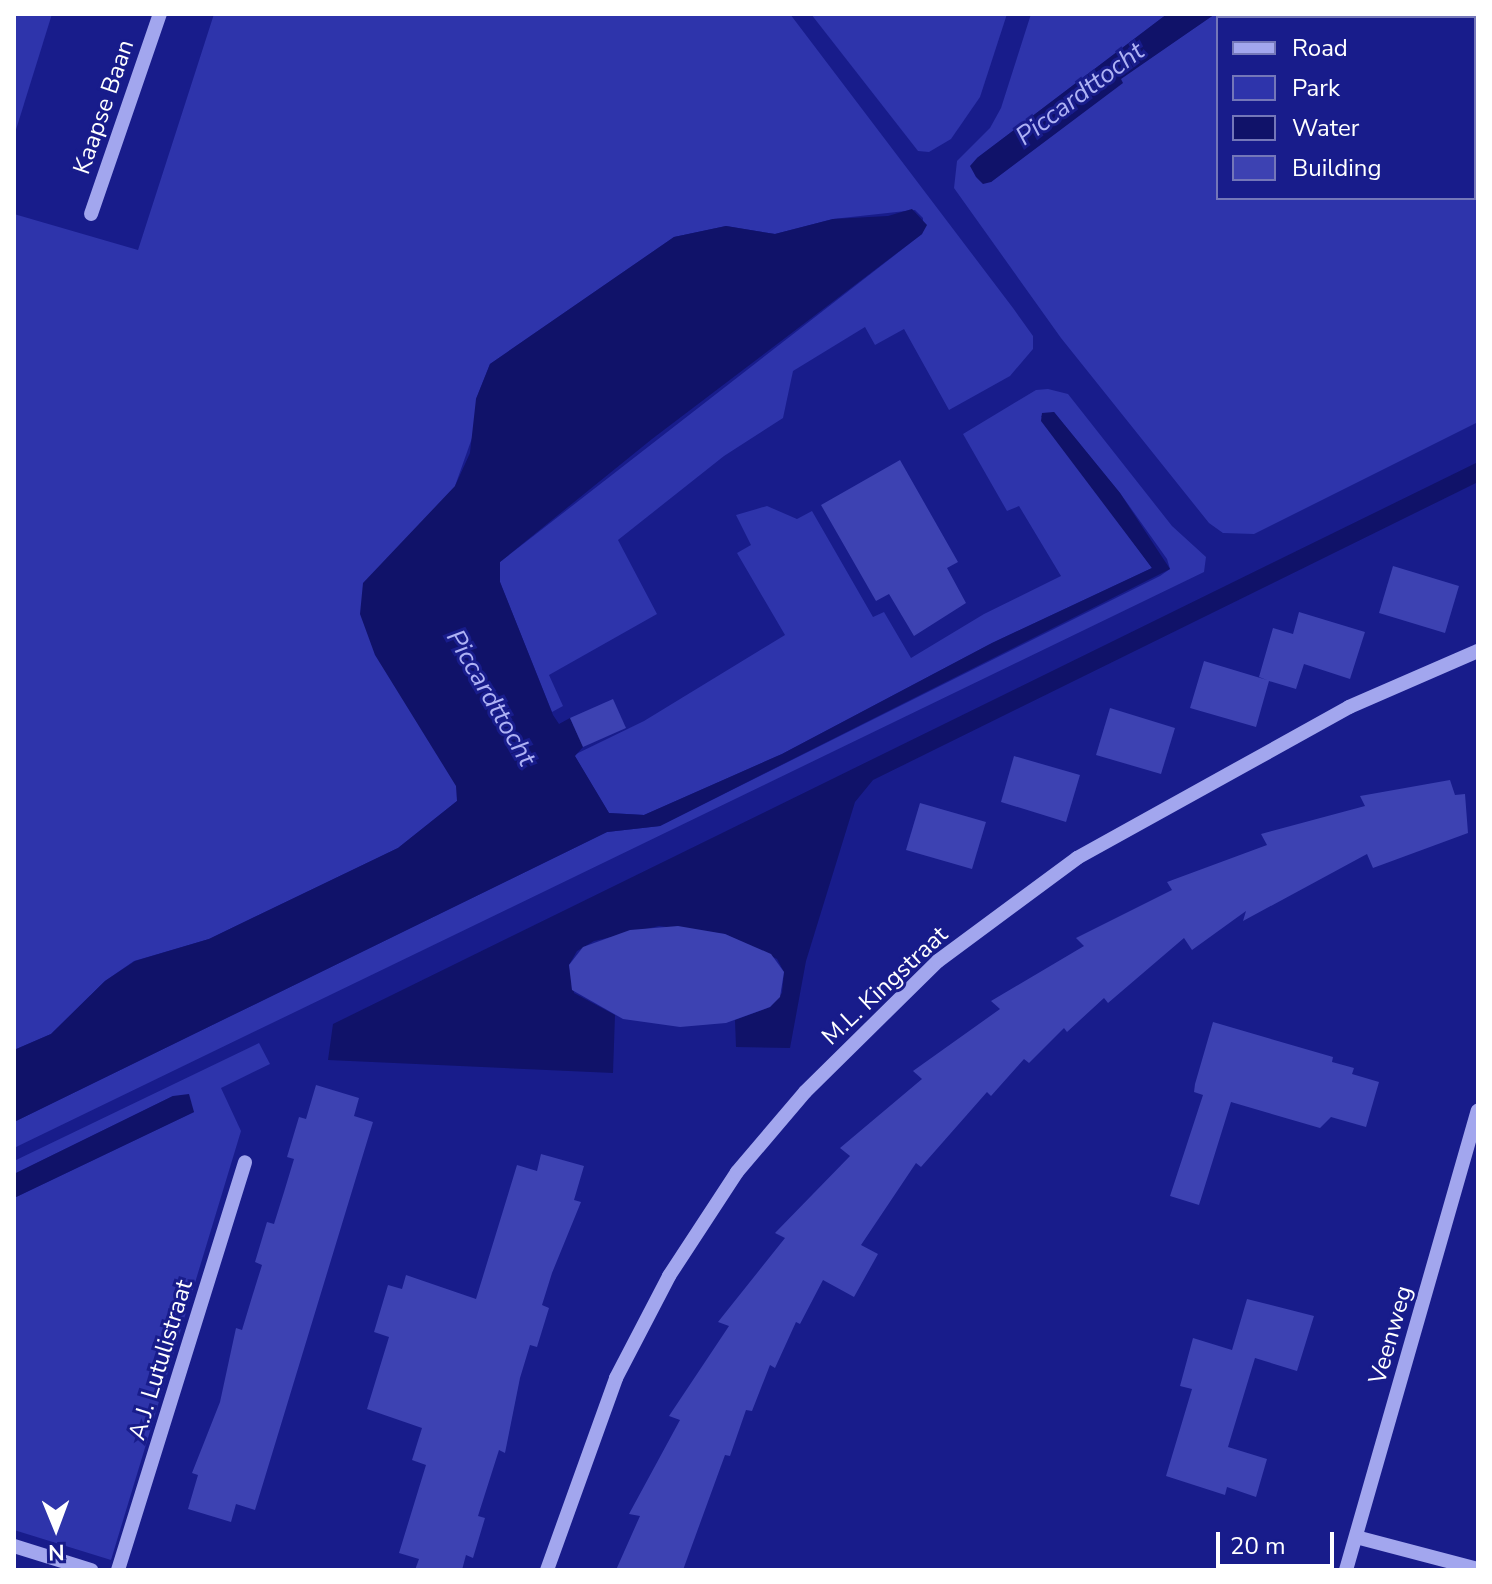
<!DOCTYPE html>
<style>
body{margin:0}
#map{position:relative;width:1492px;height:1584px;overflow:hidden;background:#181c8b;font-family:"Nunito Sans",sans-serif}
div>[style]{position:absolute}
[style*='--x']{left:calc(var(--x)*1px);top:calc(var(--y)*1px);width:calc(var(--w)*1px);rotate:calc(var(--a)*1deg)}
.green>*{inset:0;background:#2e34ab}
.water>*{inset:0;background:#101269}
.building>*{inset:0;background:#3d42b2}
.minor>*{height:14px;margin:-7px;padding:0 7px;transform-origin:7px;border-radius:7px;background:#a2a6ee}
span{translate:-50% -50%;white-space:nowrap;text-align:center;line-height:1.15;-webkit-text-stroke:6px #181c8b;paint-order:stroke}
.street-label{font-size:24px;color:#fff}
.water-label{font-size:26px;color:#aeb2f5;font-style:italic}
.frame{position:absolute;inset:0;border:16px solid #fff;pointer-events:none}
.legend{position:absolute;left:1216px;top:16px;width:260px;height:184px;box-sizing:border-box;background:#181c8b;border:2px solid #7477b9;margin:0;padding:10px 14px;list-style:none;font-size:24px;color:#fff}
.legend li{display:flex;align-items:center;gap:16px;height:40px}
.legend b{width:40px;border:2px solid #7477b9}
.north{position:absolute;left:16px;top:1488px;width:80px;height:80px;-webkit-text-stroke:6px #181c8b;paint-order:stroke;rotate:179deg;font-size:22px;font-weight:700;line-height:32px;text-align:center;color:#fff}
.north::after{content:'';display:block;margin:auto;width:28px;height:36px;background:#fff;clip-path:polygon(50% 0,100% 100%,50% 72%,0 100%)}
.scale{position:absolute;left:1216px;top:1532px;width:118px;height:36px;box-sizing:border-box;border:4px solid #fff;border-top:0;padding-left:10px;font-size:24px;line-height:28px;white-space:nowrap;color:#fff;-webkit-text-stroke:6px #181c8b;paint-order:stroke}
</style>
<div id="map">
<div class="green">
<div style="clip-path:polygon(14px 14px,52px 14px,14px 136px)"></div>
<div style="clip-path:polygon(214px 14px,790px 14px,1013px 308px,1033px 336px,1033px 349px,1010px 376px,949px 410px,904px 329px,875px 345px,865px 327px,793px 371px,783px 418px,724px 456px,618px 540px,657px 614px,549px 675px,563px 706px,552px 712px,500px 582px,500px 562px,922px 234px,923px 218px,915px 210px,833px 219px,775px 234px,726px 226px,674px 237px,490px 364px,476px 399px,477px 424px,455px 486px,457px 801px,398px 848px,209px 939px,134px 961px,105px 981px,51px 1034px,14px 1050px,14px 214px,138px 250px)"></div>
<div style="clip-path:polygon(811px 14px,1007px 14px,980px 97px,951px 139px,929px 152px,918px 151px)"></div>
<div style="clip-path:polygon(evenodd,1031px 14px,1167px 14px,977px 158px,991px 182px,1122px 83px,1120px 79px,1215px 14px,1478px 14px,1478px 422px,1254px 534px,1223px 533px,1209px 523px,1061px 338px,954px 188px,957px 161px,990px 128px,1001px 108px,1031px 14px,1218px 18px,1474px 18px,1474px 198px,1218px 198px,1218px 18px)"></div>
<div style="clip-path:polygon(1048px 389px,1068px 394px,1172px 526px,1206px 557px,1204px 572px,14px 1148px,14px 1122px,607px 832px,660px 826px,1160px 576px,1170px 569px,1167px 559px,1120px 493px,1054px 412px,1041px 416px,1152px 568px,992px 643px,782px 754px,644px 815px,609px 813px,574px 755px,644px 721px,785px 635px,737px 553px,751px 545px,736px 515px,767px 506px,797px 519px,812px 511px,873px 617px,884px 612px,911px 658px,984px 614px,1061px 576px,1019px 506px,1007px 511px,963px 434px,1036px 390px)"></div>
<div style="clip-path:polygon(259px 1043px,270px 1064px,221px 1088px,241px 1131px,111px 1560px,14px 1530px,14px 1198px,194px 1112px,173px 1096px,14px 1174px,14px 1161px)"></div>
</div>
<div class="water">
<div style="clip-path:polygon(1167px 14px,1215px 14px,1121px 79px,1123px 83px,991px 182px,983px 184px,976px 177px,970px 166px,977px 158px)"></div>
<div style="clip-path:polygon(912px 209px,927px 225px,922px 234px,652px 439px,500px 562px,500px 582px,553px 715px,559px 724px,570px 718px,583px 747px,575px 756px,609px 813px,644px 815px,782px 754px,992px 643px,1152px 568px,1041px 421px,1042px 413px,1054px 412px,1120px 493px,1170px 569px,660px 826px,607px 832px,14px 1122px,14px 1050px,51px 1034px,105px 981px,135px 961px,209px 939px,398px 848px,457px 801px,456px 786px,375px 655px,360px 614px,363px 583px,455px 486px,470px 453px,476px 399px,490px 364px,674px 237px,726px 226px,775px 234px,833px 219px,888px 216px)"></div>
<div style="clip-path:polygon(1478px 462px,1478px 482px,873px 780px,855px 802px,806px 961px,790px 1048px,736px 1047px,735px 1020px,770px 1007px,782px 993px,784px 972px,777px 959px,725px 934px,659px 926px,594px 941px,577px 951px,569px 965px,574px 993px,615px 1015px,613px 1073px,328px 1060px,333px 1024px)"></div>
<div style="clip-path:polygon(189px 1094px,194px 1112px,14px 1198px,14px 1174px,173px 1096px)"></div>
</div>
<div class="building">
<div style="clip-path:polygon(900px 460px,958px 562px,947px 568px,966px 603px,914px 636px,889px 594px,876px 601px,821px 505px)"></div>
<div style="clip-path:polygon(1393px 566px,1459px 586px,1445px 633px,1379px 613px)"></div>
<div style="clip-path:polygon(1299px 612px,1365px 632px,1350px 679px,1304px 664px,1296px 689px,1269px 681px,1256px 727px,1190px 708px,1204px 661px,1267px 680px,1259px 677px,1273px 628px,1293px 634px)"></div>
<div style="clip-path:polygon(613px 699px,626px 728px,583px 747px,570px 718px)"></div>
<div style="clip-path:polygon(1110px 708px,1175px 728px,1161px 774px,1096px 755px)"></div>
<div style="clip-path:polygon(1014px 756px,1080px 775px,1066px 822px,1001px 802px)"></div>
<div style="clip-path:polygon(1450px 780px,1455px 795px,1465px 794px,1468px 833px,1373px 868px,1367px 854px,1243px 921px,1246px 911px,1192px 950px,1184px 938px,1108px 1003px,1104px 998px,1067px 1032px,1064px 1028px,1029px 1063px,1024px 1059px,991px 1096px,987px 1092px,921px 1167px,916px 1163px,861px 1245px,878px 1254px,854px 1297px,823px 1280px,800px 1324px,796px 1322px,775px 1368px,770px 1365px,752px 1411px,746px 1410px,730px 1456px,725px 1455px,683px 1570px,616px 1570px,640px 1516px,629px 1514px,680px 1420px,669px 1416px,729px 1326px,718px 1322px,785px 1238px,775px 1233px,850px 1156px,840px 1148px,922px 1079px,913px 1071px,1000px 1009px,991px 1001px,1084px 946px,1076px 938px,1172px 890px,1167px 882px,1267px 845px,1261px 834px,1365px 806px,1360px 796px)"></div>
<div style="clip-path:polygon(920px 803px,986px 822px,972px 869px,906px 850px)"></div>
<div style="clip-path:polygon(678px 926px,725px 934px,771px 954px,784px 972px,780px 997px,770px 1007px,726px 1023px,680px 1027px,623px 1019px,572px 990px,569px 965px,583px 947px,630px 930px)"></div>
<div style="clip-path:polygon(1213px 1022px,1333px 1057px,1332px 1062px,1354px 1068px,1352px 1074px,1379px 1082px,1366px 1127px,1331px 1117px,1320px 1128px,1231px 1102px,1199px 1205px,1170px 1196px,1203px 1095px,1194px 1092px,1195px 1084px)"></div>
<div style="clip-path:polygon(316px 1085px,359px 1098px,354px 1116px,373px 1122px,255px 1510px,236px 1504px,231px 1522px,188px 1509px,198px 1475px,192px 1473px,220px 1402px,236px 1328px,242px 1330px,252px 1297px,262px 1265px,255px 1262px,267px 1222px,274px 1224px,284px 1192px,294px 1159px,287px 1157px,299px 1117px,306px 1119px)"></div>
<div style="clip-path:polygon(541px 1154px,584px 1166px,574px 1200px,581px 1202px,552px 1273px,542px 1305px,549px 1308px,537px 1347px,530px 1345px,520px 1378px,505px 1453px,499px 1450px,478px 1516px,485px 1518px,473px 1558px,466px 1555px,462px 1570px,415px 1570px,419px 1559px,399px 1553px,426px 1465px,412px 1460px,422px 1428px,367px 1409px,389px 1337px,374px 1332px,388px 1285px,402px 1289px,406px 1275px,476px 1299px,517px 1165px,537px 1171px)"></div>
<div style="clip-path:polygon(1247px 1299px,1314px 1316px,1297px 1371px,1255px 1358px,1228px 1447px,1267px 1459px,1256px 1497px,1227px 1487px,1225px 1495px,1166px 1476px,1192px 1389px,1180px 1386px,1193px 1338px,1232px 1350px)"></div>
</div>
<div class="minor">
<div style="--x:91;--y:214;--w:212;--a:-71"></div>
<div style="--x:1356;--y:1537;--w:126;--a:14.7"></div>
<div style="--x:14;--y:1546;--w:81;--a:17.3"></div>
<div style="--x:118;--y:1570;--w:427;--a:-72.7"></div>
<div style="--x:547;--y:1570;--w:204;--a:-70.2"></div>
<div style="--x:616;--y:1378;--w:115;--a:-62.5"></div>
<div style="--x:669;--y:1276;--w:124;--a:-56.8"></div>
<div style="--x:737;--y:1172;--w:105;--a:-49.6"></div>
<div style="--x:805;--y:1092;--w:187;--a:-44.6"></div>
<div style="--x:938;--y:961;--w:173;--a:-36.5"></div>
<div style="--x:1077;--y:858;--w:311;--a:-29"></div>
<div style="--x:1349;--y:707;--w:141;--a:-23.5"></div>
<div style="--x:1346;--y:1570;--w:478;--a:-74"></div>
</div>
<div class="street-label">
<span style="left:104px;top:107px;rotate:-71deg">Kaapse Baan</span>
<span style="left:885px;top:986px;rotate:-43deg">M.L. Kingstraat</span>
<span style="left:1391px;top:1335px;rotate:-74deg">Veenweg</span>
<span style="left:161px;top:1360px;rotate:-73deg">A.J. Lutulistraat</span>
</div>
<div class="water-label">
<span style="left:1080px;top:94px;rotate:-37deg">Piccardttocht</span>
<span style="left:491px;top:698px;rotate:60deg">Piccardttocht</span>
</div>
<div class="frame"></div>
<ul class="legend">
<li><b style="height:10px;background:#a2a6ee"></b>Road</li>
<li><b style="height:22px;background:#2e34ab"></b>Park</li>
<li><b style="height:22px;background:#101269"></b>Water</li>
<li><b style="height:22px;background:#3d42b2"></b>Building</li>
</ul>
<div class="north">N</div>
<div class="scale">20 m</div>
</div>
